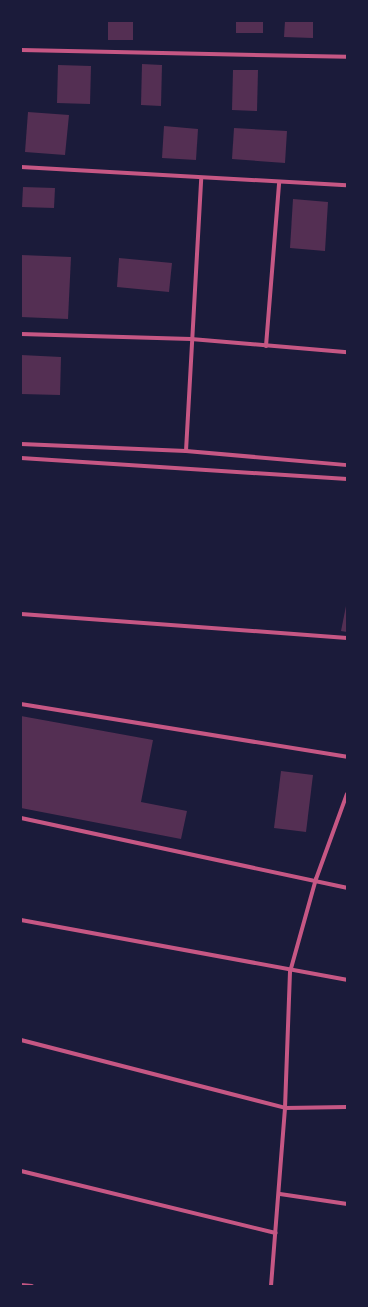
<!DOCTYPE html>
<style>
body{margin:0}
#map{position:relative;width:368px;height:1307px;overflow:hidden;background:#1b1b3a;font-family:"Source Sans 3",sans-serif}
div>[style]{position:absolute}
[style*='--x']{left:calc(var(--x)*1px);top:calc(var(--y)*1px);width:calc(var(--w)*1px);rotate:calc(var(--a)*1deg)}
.building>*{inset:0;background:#542f53}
.pedestrian>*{height:3.5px;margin:-1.75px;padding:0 1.75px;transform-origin:1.75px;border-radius:1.75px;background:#c65784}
.minor>*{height:4px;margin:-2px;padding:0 2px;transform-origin:2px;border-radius:2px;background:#c65784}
span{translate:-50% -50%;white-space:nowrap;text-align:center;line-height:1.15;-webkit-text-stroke:4px #1b1b3a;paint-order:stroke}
.frame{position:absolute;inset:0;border:22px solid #1b1b3a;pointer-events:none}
</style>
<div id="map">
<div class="building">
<div style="clip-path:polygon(108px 21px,133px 21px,133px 40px,108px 40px)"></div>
<div style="clip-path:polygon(236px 21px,263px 21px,263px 33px,236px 33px)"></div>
<div style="clip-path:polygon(285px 21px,313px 21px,313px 38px,284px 37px)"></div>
<div style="clip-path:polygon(142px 64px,162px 65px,161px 106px,141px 105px)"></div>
<div style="clip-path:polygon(58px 65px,91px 66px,90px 104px,57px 103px)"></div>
<div style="clip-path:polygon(233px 70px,258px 70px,257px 111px,232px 110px)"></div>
<div style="clip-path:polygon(28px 112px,69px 115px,65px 155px,25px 152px)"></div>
<div style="clip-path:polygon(164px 126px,198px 129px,196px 160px,162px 158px)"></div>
<div style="clip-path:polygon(234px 128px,287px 131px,285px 163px,232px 159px)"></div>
<div style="clip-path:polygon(23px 187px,55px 188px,54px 208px,22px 207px)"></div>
<div style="clip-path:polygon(293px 199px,328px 202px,325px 251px,290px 248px)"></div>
<div style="clip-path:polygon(21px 255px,71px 257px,68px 319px,21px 317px)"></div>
<div style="clip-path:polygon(119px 258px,172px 263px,169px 292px,117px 287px)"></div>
<div style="clip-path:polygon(21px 355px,61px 357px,60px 395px,21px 394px)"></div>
<div style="clip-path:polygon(346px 606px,347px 632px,341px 631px)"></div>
<div style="clip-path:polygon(21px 716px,153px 740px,141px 802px,187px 811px,181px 839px,21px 808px)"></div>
<div style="clip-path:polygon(281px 771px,313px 775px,306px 832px,274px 828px)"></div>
</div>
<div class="pedestrian">
<div style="--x:21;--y:704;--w:330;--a:9.2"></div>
</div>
<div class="minor">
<div style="--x:21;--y:50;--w:326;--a:1.2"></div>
<div style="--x:21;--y:167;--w:326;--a:3.2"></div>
<div style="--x:21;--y:334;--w:170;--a:1.7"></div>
<div style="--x:191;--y:339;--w:157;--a:4.8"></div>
<div style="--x:266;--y:346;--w:164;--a:-85.4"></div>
<div style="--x:21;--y:444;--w:165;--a:2.4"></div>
<div style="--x:186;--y:451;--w:162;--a:5"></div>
<div style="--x:186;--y:451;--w:272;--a:-86.8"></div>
<div style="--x:21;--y:458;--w:327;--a:3.7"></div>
<div style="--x:21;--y:614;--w:327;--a:4.2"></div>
<div style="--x:21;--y:818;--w:333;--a:12.1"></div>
<div style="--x:21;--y:920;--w:331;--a:10.4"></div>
<div style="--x:21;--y:1040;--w:273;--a:14.4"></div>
<div style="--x:285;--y:1108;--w:62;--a:-0.9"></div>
<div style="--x:21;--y:1171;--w:262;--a:13.7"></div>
<div style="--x:280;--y:1194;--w:68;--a:8.5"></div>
<div style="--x:21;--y:1285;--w:11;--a:5"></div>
<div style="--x:271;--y:1286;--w:179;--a:-85.5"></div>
<div style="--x:285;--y:1108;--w:136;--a:-87.9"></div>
<div style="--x:290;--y:972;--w:97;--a:-74.4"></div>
<div style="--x:316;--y:879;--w:90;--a:-70"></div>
</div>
<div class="frame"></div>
</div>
